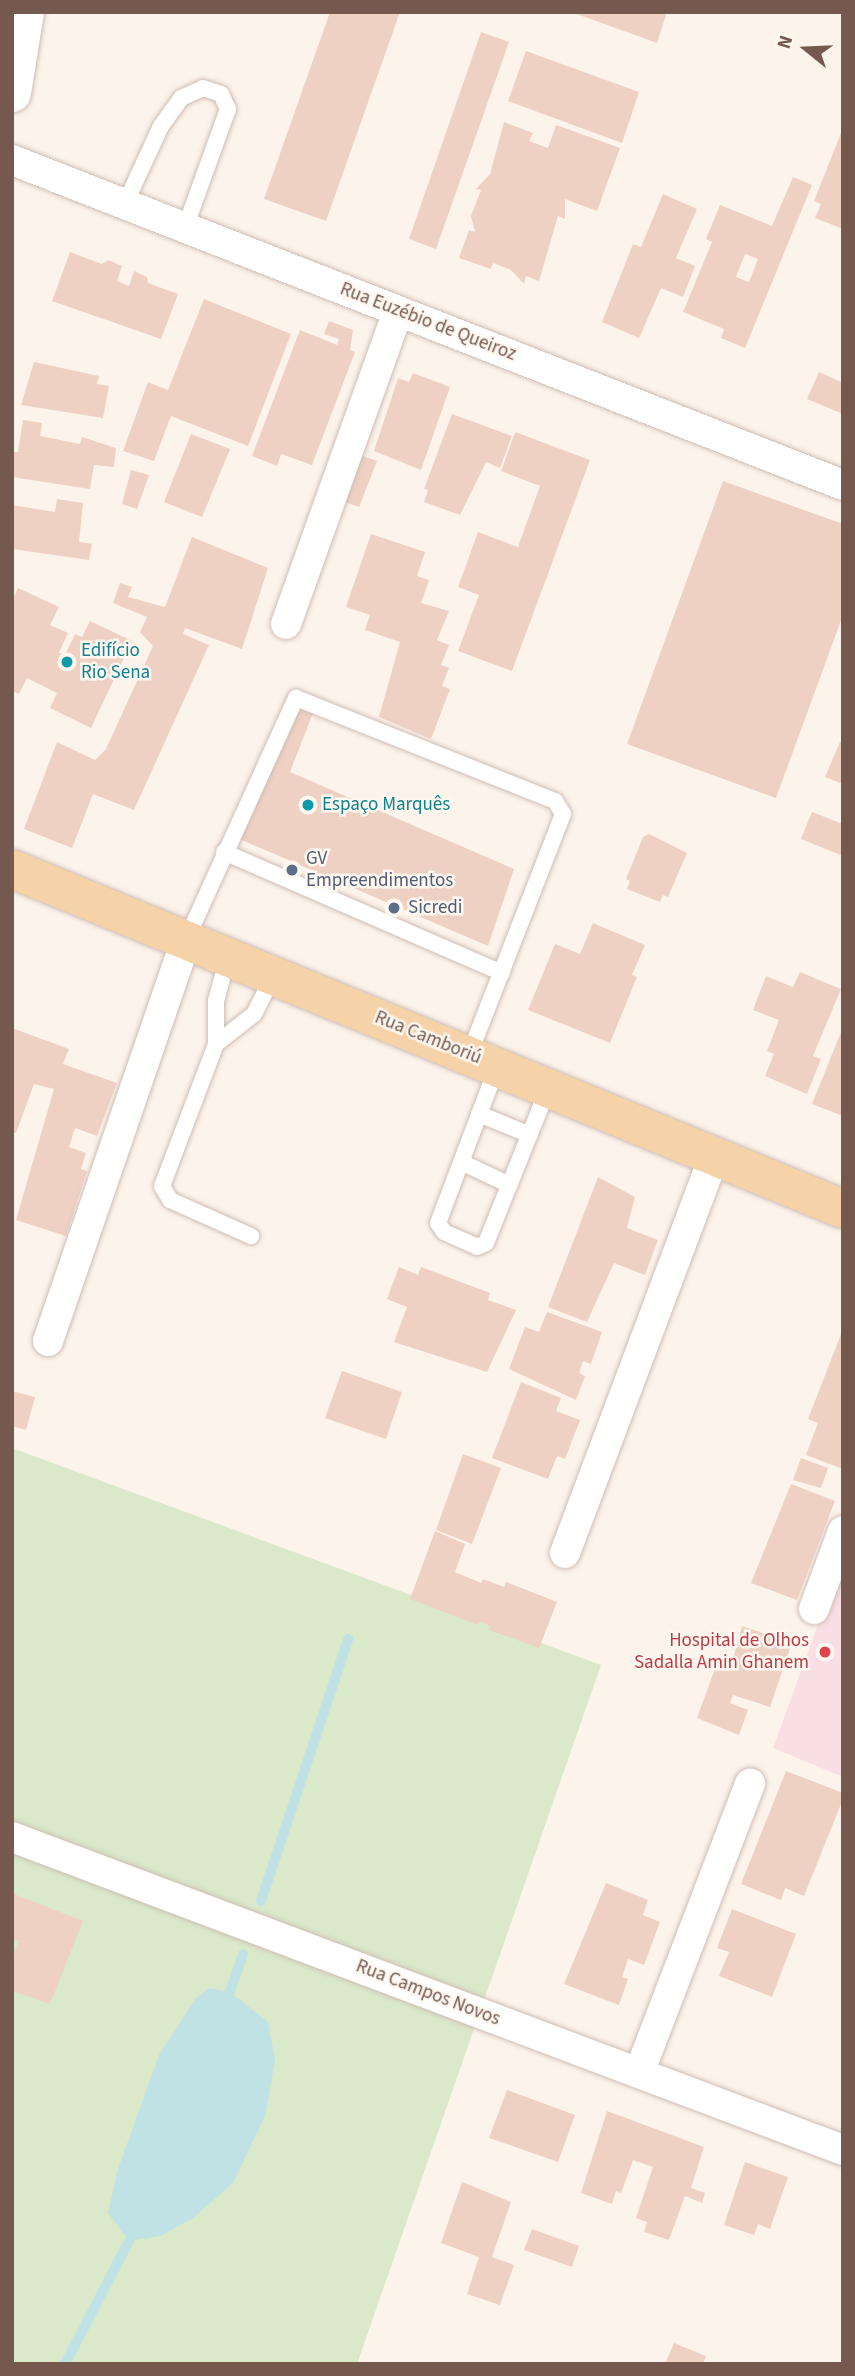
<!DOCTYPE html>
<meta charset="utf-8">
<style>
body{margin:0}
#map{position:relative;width:855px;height:2376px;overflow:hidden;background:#fcf3eb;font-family:"Source Sans 3",sans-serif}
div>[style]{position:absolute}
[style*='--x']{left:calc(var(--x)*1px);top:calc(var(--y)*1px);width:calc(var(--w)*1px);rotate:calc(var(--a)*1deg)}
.medical>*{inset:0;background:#f9dee4}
.green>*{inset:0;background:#d9e9c9}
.water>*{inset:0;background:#c0e2e5}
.stream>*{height:10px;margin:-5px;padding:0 5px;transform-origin:5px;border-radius:5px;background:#c0e2e5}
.building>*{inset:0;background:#efd1c4}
.roads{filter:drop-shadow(0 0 2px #cfbdb3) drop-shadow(0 0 2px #cfbdb3)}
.lane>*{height:16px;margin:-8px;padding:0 8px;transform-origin:8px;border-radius:8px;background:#fff}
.street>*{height:30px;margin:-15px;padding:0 15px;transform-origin:15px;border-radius:15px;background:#fff}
.secondary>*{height:38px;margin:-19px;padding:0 19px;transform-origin:19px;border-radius:19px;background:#fff}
.primary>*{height:38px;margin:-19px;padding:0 19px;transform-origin:19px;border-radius:19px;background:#f5d2a8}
.dots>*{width:19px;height:19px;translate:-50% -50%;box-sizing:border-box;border:4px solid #fef8f1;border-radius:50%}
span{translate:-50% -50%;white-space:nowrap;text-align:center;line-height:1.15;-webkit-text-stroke:5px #fef8f1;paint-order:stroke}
.street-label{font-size:19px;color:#75594f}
.culture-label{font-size:19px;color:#0d838f}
.left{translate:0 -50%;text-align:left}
.service-label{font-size:19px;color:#4e5e75}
.health-label{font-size:19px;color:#be3a42}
.right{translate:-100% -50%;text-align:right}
.frame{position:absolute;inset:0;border:14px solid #75594f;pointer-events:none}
.north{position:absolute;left:771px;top:14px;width:70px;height:70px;-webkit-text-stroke:5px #fef8f1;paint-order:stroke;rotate:288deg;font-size:19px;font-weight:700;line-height:28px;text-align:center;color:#75594f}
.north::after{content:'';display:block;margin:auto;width:24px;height:32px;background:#75594f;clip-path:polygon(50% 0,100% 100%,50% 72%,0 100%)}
</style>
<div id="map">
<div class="medical">
<div style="clip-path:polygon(843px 1556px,843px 1777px,773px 1748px)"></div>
</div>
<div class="green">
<div style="clip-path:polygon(12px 1448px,601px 1665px,357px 2364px,12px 2364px)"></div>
</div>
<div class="water">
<div style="clip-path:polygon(210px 1988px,230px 1992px,268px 2022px,275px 2060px,265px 2116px,233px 2183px,193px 2218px,160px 2236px,129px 2241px,108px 2213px,118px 2169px,159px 2055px,196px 1998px)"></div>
</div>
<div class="stream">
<div style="--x:261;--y:1901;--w:276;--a:-71.6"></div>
<div style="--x:230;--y:1992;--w:40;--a:-71.1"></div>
<div style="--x:65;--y:2364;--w:139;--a:-62.5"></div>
</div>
<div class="building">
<div style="clip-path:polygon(330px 12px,400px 12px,326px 221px,264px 199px)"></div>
<div style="clip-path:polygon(571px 12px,667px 12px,657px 43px)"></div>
<div style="clip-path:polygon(481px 32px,509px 42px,436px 249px,409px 239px)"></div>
<div style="clip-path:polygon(526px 51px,639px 92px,622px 143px,508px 101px)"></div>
<div style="clip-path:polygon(504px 122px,533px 133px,529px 141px,548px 148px,556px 125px,620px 148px,597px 211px,565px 199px,565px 219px,558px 216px,539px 281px,526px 276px,524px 284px,511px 270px,493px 263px,491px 269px,459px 258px,469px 230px,475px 232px,471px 216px,481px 190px,476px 189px,490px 174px)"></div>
<div style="clip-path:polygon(843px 128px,843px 229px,815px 218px,821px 204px,814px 201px)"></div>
<div style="clip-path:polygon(evenodd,793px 177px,812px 185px,745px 348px,721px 338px,724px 329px,683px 312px,712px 242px,706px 239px,720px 205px,772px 226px,793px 177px,745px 254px,758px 259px,749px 282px,736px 277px,745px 254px)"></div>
<div style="clip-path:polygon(663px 194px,697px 209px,676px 258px,695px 266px,683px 297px,661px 288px,639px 338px,602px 322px,633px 244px,641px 247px)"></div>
<div style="clip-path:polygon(70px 252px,102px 264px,108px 260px,122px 266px,117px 281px,129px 286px,134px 271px,147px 277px,148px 283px,178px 294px,161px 339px,52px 301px)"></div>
<div style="clip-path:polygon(204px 299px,291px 334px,248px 446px,171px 416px,154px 461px,123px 451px,148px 382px,168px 390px)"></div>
<div style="clip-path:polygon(329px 321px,353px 330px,350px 350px,355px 352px,312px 465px,281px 454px,277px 466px,252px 456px,300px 330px,337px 345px,339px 339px,324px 334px)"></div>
<div style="clip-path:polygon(34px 362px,99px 376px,97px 384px,109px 386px,103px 418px,21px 405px)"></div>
<div style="clip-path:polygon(819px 372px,843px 383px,843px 414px,807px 399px)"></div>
<div style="clip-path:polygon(413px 373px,450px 387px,421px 470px,374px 451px,398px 378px,409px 382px)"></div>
<div style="clip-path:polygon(452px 414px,512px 436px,500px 468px,486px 462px,460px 515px,424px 502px,428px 490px,424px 489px)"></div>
<div style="clip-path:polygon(23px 420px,42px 423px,40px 436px,80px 444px,82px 437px,116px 448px,114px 467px,94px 465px,90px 489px,12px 477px,13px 452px,18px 452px)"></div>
<div style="clip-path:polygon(515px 432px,590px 460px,512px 671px,458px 651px,479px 595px,458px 587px,478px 532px,518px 547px,540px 486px,501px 471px)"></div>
<div style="clip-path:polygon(191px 434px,230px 449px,202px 517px,164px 502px)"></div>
<div style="clip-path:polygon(355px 453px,377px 461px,359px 507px,339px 500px)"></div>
<div style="clip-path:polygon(131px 470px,149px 475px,137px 509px,122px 504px)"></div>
<div style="clip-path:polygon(723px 481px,843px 524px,843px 615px,776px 798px,627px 744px)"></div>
<div style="clip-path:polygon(57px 499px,83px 503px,79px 542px,92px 544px,89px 560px,12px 549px,12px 505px,55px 512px)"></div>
<div style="clip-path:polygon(371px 534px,425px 552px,417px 576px,429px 580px,421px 603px,449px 611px,437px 640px,449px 645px,441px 665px,449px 668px,442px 686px,450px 689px,431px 739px,379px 717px,400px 642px,365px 630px,370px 615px,346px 607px)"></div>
<div style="clip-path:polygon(192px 537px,268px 568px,242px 649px,185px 628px,183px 634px,209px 645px,134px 810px,93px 794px,72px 848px,24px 829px,57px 742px,95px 760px,106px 749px,153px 646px,140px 632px,147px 617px,113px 603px,120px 583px,132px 587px,128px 597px,165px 607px)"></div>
<div style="clip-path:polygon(18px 588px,59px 607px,50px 625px,68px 633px,59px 653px,65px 655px,75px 634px,82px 637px,90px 621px,132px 641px,91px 728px,50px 708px,57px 693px,27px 678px,19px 694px,12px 691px,12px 601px)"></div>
<div style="clip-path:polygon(292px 705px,313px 713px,290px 772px,514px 869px,488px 946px,237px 838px)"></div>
<div style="clip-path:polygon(840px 742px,843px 743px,843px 784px,825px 777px)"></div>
<div style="clip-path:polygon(812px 812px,843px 824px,843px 856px,801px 839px)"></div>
<div style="clip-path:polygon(649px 834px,687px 853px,668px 897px,663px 895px,660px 902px,627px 889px,630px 881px,626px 879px,643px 837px)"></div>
<div style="clip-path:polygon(593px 923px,645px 945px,632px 975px,637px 977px,610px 1043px,528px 1010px,555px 944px,580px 954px)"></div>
<div style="clip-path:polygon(800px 972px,841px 989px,813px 1056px,821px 1059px,807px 1094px,765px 1076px,774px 1054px,767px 1051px,779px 1020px,753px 1010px,766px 976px,793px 987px)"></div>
<div style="clip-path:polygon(843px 1027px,843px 1116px,812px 1104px)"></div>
<div style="clip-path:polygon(12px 1028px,69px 1049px,63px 1064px,117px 1083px,97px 1136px,75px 1128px,69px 1147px,86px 1153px,81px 1169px,87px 1171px,66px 1236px,16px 1220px,54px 1089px,34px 1084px,16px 1133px,12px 1132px)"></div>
<div style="clip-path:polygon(598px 1177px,635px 1197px,627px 1228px,658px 1240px,645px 1275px,614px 1263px,587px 1322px,548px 1307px)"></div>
<div style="clip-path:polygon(399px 1267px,418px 1275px,421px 1267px,490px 1293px,488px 1300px,516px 1310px,487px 1372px,394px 1342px,407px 1307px,387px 1299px)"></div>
<div style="clip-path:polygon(547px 1312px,602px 1332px,591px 1364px,583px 1361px,579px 1373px,585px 1376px,576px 1400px,509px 1369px,525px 1327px,539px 1332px)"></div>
<div style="clip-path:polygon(843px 1329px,843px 1469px,806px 1455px,818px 1423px,808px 1419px)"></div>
<div style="clip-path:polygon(342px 1371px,402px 1392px,386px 1439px,325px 1418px)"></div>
<div style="clip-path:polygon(521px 1382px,561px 1398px,556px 1411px,580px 1420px,565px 1459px,557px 1456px,548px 1479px,492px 1458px)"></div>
<div style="clip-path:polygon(12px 1391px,35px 1397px,26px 1430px,12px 1426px)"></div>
<div style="clip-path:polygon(463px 1454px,501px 1468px,472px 1544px,436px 1530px)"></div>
<div style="clip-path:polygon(801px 1458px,828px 1468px,821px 1488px,793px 1480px)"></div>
<div style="clip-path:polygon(791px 1484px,835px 1501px,797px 1600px,751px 1583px)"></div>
<div style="clip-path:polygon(435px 1531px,465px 1544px,455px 1572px,481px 1583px,483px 1579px,504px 1587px,506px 1582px,557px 1602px,539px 1648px,489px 1630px,491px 1626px,480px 1622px,478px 1625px,410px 1599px)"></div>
<div style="clip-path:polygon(742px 1626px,792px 1643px,770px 1707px,733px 1695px,730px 1703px,748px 1710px,739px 1735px,697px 1718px,716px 1666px,730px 1670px)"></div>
<div style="clip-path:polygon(786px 1771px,843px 1793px,843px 1799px,804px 1896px,785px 1888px,781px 1900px,741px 1884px)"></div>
<div style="clip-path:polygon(606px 1883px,648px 1900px,643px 1915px,660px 1922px,644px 1965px,628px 1959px,622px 1977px,628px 1979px,619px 2005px,564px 1984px)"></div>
<div style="clip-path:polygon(14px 1894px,83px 1921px,50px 2004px,12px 1991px,12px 1958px,19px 1941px,12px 1939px)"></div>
<div style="clip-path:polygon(732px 1909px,796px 1934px,772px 1997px,719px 1976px,729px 1952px,717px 1948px)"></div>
<div style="clip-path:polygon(507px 2090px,575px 2115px,558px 2162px,489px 2138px)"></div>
<div style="clip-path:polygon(607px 2111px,704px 2147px,691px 2188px,705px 2193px,702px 2203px,685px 2196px,669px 2240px,644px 2232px,647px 2222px,636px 2218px,653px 2167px,633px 2160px,621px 2193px,616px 2191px,612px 2204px,581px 2193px)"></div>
<div style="clip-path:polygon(745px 2162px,788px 2177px,770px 2229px,758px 2224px,754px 2235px,724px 2225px)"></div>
<div style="clip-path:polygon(462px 2182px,511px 2202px,492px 2257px,514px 2265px,500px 2305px,467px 2294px,479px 2257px,441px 2243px)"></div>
<div style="clip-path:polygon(532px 2229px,579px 2246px,572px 2267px,524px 2250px)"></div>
<div style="clip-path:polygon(674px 2343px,706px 2356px,703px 2364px,665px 2364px)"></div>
</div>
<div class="roads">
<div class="lane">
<div style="--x:125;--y:204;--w:86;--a:-65.2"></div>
<div style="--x:161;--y:126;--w:34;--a:-54"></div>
<div style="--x:181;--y:98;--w:24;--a:-24"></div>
<div style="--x:203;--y:88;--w:19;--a:18"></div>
<div style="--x:221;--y:94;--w:17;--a:65"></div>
<div style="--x:228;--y:109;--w:127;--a:109.9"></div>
<div style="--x:224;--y:852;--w:303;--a:23.5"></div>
<div style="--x:187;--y:938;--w:264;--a:-65.6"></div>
<div style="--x:296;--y:698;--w:279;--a:21.7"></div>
<div style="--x:555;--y:801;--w:15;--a:58"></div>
<div style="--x:563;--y:814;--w:259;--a:111.3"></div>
<div style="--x:228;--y:956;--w:47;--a:104.9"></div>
<div style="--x:216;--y:1001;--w:43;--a:90"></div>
<div style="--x:216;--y:1044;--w:152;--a:110.8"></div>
<div style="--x:162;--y:1186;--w:16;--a:60"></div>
<div style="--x:170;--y:1200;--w:89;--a:24"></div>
<div style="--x:216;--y:1044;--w:48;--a:-38.3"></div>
<div style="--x:254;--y:1014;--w:44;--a:-62.9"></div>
<div style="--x:497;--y:1067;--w:167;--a:110.7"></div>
<div style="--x:438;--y:1223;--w:11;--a:56"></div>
<div style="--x:444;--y:1232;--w:36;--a:24"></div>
<div style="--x:477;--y:1247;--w:10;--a:-24"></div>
<div style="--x:486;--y:1243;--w:166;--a:-68.1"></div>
<div style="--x:479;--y:1114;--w:55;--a:22.4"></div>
<div style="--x:461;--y:1162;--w:54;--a:25.1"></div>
</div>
<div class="street">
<div style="--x:12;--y:160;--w:892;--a:21.36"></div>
<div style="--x:286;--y:624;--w:332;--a:-70.3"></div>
<div style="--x:48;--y:1341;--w:426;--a:-71"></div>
<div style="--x:565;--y:1553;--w:424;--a:-69.4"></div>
<div style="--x:814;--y:1609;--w:83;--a:-69.6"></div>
<div style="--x:12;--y:1837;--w:888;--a:20.64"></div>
<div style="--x:639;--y:2073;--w:310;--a:-69"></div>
</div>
<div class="secondary">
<div style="--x:12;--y:93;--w:82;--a:-80.9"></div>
</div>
<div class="primary">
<div style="--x:12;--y:869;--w:898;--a:22.25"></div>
</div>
</div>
<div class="dots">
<div style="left:67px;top:662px;background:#0f9aa8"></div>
<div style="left:308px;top:805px;background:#0f9aa8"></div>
<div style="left:292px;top:870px;background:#5c6f8a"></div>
<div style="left:394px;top:908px;background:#5c6f8a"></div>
<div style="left:825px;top:1652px;background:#e0444e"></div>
</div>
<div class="street-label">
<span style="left:428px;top:322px;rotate:21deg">Rua Euzébio de Queiroz</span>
<span style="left:428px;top:1038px;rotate:22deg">Rua Camboriú</span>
<span style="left:428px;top:1993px;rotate:21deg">Rua Campos Novos</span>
</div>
<div class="culture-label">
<span class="left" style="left:81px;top:662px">Edifício<br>Rio Sena</span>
<span class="left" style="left:322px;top:805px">Espaço Marquês</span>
</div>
<div class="service-label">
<span class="left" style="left:306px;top:870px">GV<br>Empreendimentos</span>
<span class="left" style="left:408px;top:908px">Sicredi</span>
</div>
<div class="health-label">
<span class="right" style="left:809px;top:1652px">Hospital de Olhos<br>Sadalla Amin Ghanem</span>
</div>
<div class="frame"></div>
<div class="north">N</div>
</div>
